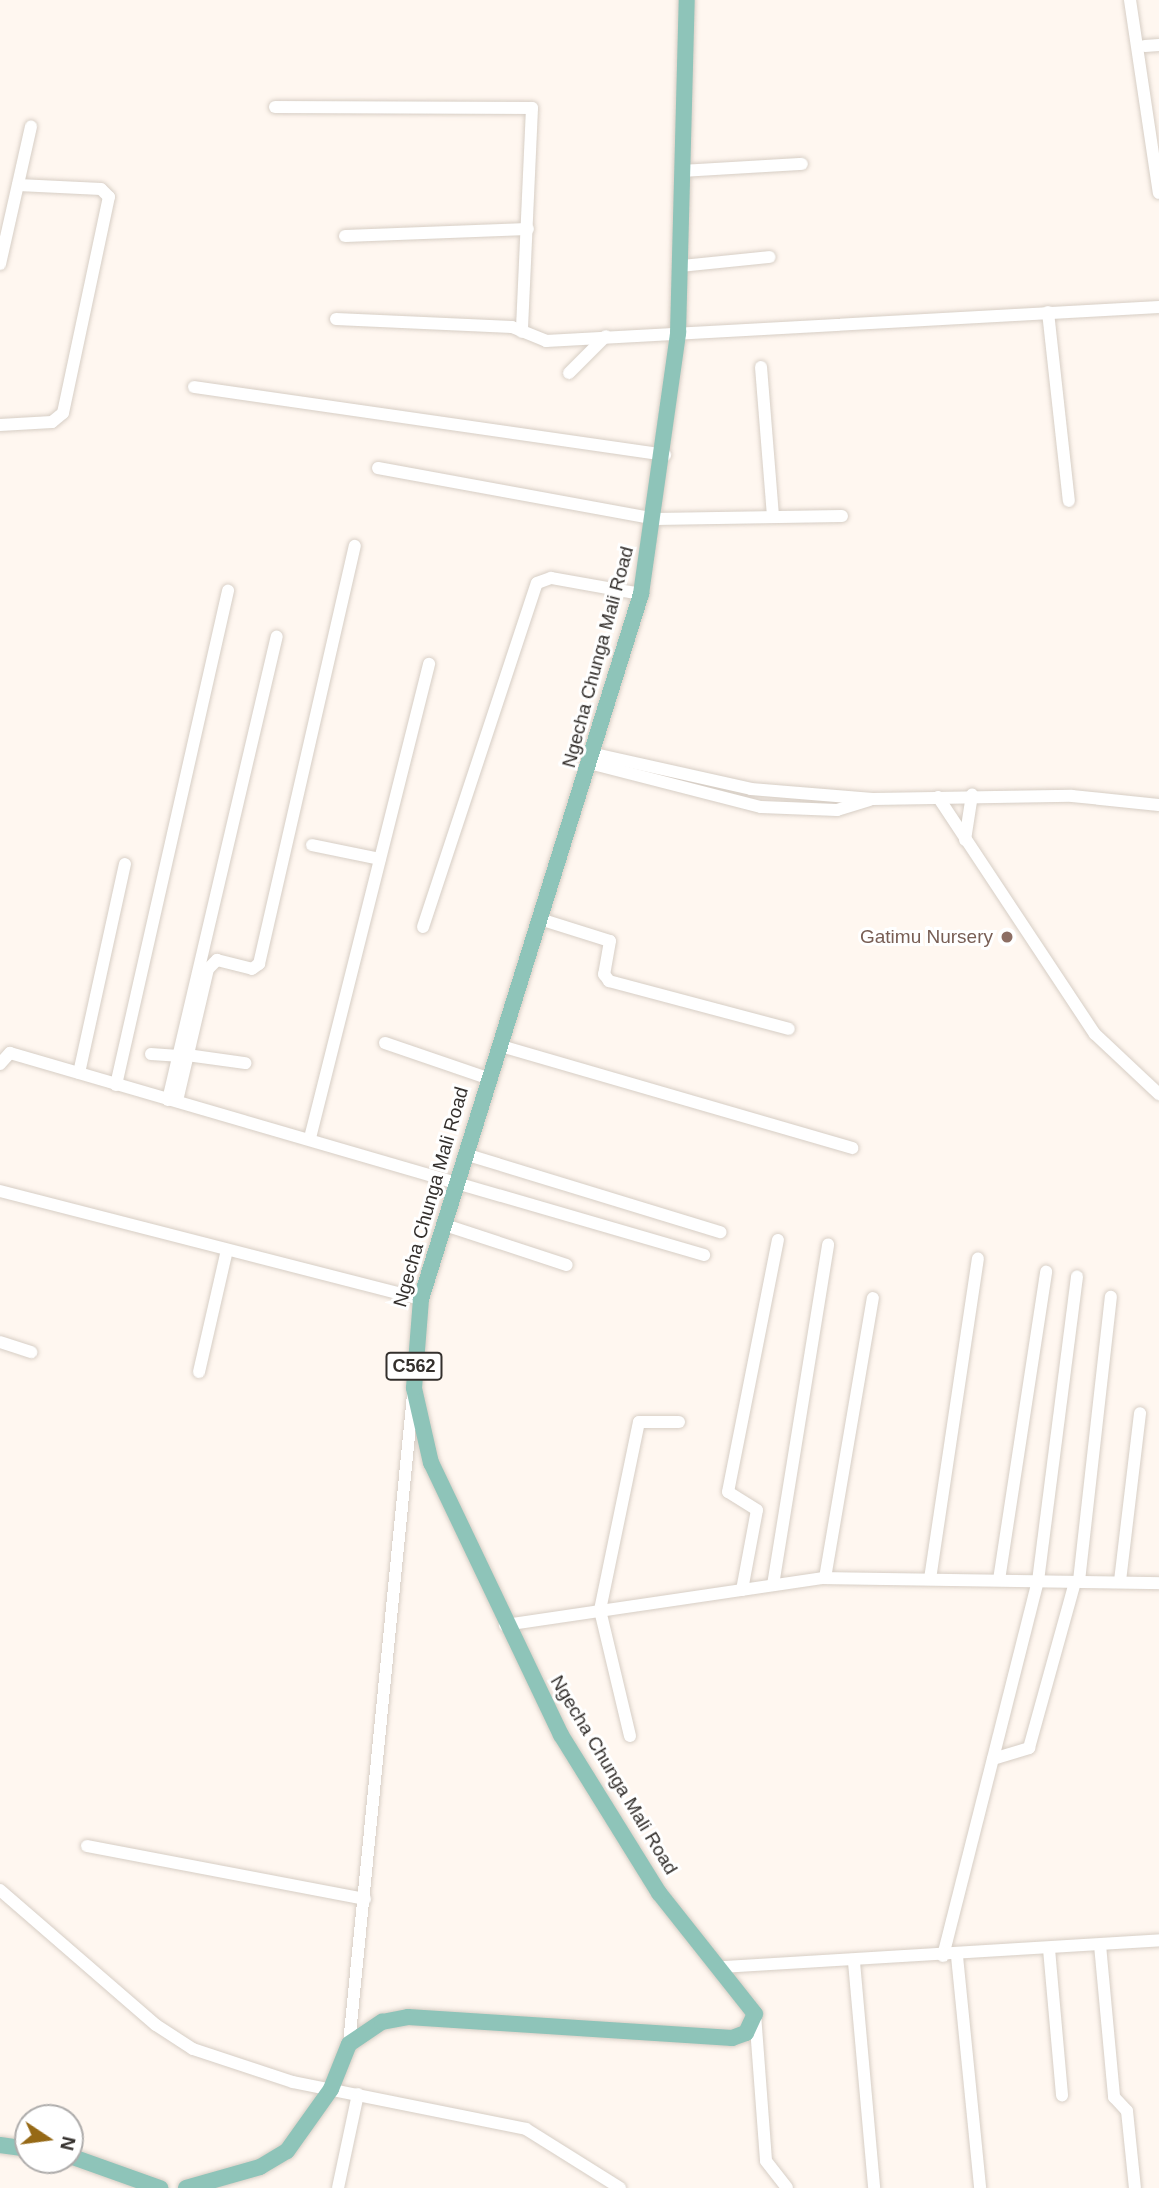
<!DOCTYPE html>
<style>
body{margin:0}
#map{position:relative;width:1159px;height:2188px;overflow:hidden;background:#fff7f0;font-family:Arial,sans-serif}
div>[style]{position:absolute}
[style*='--x']{left:calc(var(--x)*1px);top:calc(var(--y)*1px);width:calc(var(--w)*1px);rotate:calc(var(--a)*1deg)}
.roads{filter:drop-shadow(0 0 2px #d7cec5) drop-shadow(0 0 2px #d7cec5)}
.minor>*{height:12px;margin:-6px;padding:0 6px;transform-origin:6px;border-radius:6px;background:#fff}
.major>*{height:16px;margin:-8px;padding:0 8px;transform-origin:8px;border-radius:8px;background:#8ec4b9}
.dots>*{width:19px;height:19px;translate:-50% -50%;box-sizing:border-box;border:4px solid #fff;border-radius:50%}
span{translate:-50% -50%;white-space:nowrap;text-align:center;line-height:1.15;-webkit-text-stroke:6px #fff;paint-order:stroke}
.shield-label span{padding:2px 5px;background:#fff;border:2px solid;border-radius:5px;-webkit-text-stroke-width:0}
.shield-label{font-size:18px;color:#34302d;font-weight:700}
.street-label{font-size:19px;color:#34302d}
.education-label{font-size:19px;color:#785e54}
.right{translate:-100% -50%;text-align:right}
.north{position:absolute;left:14px;top:2104px;width:70px;height:70px;box-sizing:border-box;background:#fff;border:2px solid #aeacab;border-radius:50%;rotate:103deg;font-size:19px;font-weight:700;line-height:28px;text-align:center;color:#34302d}
.north::after{content:'';display:block;margin:auto;width:24px;height:32px;background:#966916;clip-path:polygon(50% 0,100% 100%,50% 72%,0 100%)}
</style>
<div id="map">
<div class="roads">
<div class="minor">
<div style="--x:1130;--y:0;--w:195;--a:81.5"></div>
<div style="--x:1145;--y:46;--w:14;--a:-4"></div>
<div style="--x:275;--y:107;--w:257;--a:0.2"></div>
<div style="--x:532;--y:108;--w:224;--a:92.6"></div>
<div style="--x:683;--y:171;--w:119;--a:-3.4"></div>
<div style="--x:345;--y:236;--w:183;--a:-2.2"></div>
<div style="--x:0;--y:264;--w:141;--a:-77.3"></div>
<div style="--x:681;--y:266;--w:89;--a:-5.8"></div>
<div style="--x:1048;--y:312;--w:190;--a:83.7"></div>
<div style="--x:336;--y:319;--w:176;--a:2.6"></div>
<div style="--x:512;--y:327;--w:37;--a:22"></div>
<div style="--x:546;--y:341;--w:614;--a:-3.17"></div>
<div style="--x:761;--y:367;--w:149;--a:85.4"></div>
<div style="--x:569;--y:373;--w:52;--a:-45"></div>
<div style="--x:194;--y:387;--w:476;--a:8.2"></div>
<div style="--x:0;--y:425;--w:52;--a:-3.3"></div>
<div style="--x:52;--y:422;--w:14;--a:-39"></div>
<div style="--x:63;--y:413;--w:221;--a:-78"></div>
<div style="--x:109;--y:197;--w:11;--a:-135"></div>
<div style="--x:101;--y:189;--w:83;--a:-177.2"></div>
<div style="--x:378;--y:468;--w:282;--a:10.4"></div>
<div style="--x:655;--y:519;--w:187;--a:-0.9"></div>
<div style="--x:595;--y:754;--w:160;--a:12.6"></div>
<div style="--x:751;--y:789;--w:122;--a:4.7"></div>
<div style="--x:873;--y:799;--w:199;--a:-0.9"></div>
<div style="--x:1072;--y:796;--w:87;--a:5.9"></div>
<div style="--x:593;--y:764;--w:173;--a:14.4"></div>
<div style="--x:761;--y:807;--w:76;--a:2.3"></div>
<div style="--x:837;--y:810;--w:34;--a:-17"></div>
<div style="--x:938;--y:797;--w:284;--a:56.5"></div>
<div style="--x:1095;--y:1034;--w:88;--a:43.2"></div>
<div style="--x:965;--y:840;--w:46;--a:-81.2"></div>
<div style="--x:312;--y:845;--w:69;--a:11.6"></div>
<div style="--x:543;--y:920;--w:70;--a:17.4"></div>
<div style="--x:610;--y:941;--w:34;--a:100"></div>
<div style="--x:604;--y:974;--w:9;--a:54"></div>
<div style="--x:609;--y:981;--w:186;--a:14.9"></div>
<div style="--x:423;--y:927;--w:362;--a:-71.7"></div>
<div style="--x:537;--y:583;--w:15;--a:-20"></div>
<div style="--x:551;--y:578;--w:91;--a:10.1"></div>
<div style="--x:385;--y:1043;--w:108;--a:18.9"></div>
<div style="--x:501;--y:1046;--w:366;--a:16.2"></div>
<div style="--x:151;--y:1054;--w:27;--a:4"></div>
<div style="--x:187;--y:1055;--w:59;--a:7.9"></div>
<div style="--x:0;--y:1064;--w:15;--a:-48"></div>
<div style="--x:10;--y:1053;--w:723;--a:16.23"></div>
<div style="--x:79;--y:1073;--w:214;--a:-77.6"></div>
<div style="--x:116;--y:1085;--w:507;--a:-77.23"></div>
<div style="--x:168;--y:1100;--w:476;--a:-76.8"></div>
<div style="--x:177;--y:1101;--w:136;--a:-76.8"></div>
<div style="--x:208;--y:969;--w:13;--a:-45"></div>
<div style="--x:217;--y:960;--w:36;--a:14"></div>
<div style="--x:252;--y:969;--w:9;--a:-36"></div>
<div style="--x:259;--y:964;--w:429;--a:-77.1"></div>
<div style="--x:310;--y:1138;--w:489;--a:-75.9"></div>
<div style="--x:468;--y:1155;--w:264;--a:17"></div>
<div style="--x:0;--y:1191;--w:435;--a:14.4"></div>
<div style="--x:445;--y:1225;--w:128;--a:18.2"></div>
<div style="--x:0;--y:1342;--w:33;--a:18"></div>
<div style="--x:199;--y:1372;--w:125;--a:-77.1"></div>
<div style="--x:825;--y:1578;--w:284;--a:-80.3"></div>
<div style="--x:930;--y:1579;--w:324;--a:-81.5"></div>
<div style="--x:999;--y:1580;--w:312;--a:-81.3"></div>
<div style="--x:1079;--y:1581;--w:286;--a:-83.6"></div>
<div style="--x:1120;--y:1581;--w:169;--a:-83.2"></div>
<div style="--x:773;--y:1585;--w:345;--a:-80.8"></div>
<div style="--x:742;--y:1590;--w:81;--a:-79.4"></div>
<div style="--x:757;--y:1510;--w:34;--a:-148"></div>
<div style="--x:728;--y:1492;--w:257;--a:-78.8"></div>
<div style="--x:505;--y:1625;--w:323;--a:-8.4"></div>
<div style="--x:825;--y:1578;--w:334;--a:0.9"></div>
<div style="--x:630;--y:1736;--w:130;--a:-103.4"></div>
<div style="--x:600;--y:1610;--w:192;--a:-78.3"></div>
<div style="--x:639;--y:1422;--w:40;--a:0"></div>
<div style="--x:993;--y:1759;--w:38;--a:-17"></div>
<div style="--x:1029;--y:1748;--w:172;--a:-74.5"></div>
<div style="--x:87;--y:1846;--w:283;--a:10.8"></div>
<div style="--x:0;--y:1890;--w:206;--a:40.9"></div>
<div style="--x:156;--y:2025;--w:44;--a:33"></div>
<div style="--x:193;--y:2049;--w:105;--a:18.3"></div>
<div style="--x:293;--y:2082;--w:238;--a:11.4"></div>
<div style="--x:526;--y:2129;--w:111;--a:32.1"></div>
<div style="--x:1100;--y:1945;--w:153;--a:84.7"></div>
<div style="--x:1114;--y:2097;--w:19;--a:47"></div>
<div style="--x:1127;--y:2111;--w:77;--a:84.1"></div>
<div style="--x:1049;--y:1949;--w:147;--a:84.9"></div>
<div style="--x:943;--y:1956;--w:387;--a:-75.8"></div>
<div style="--x:1038;--y:1581;--w:307;--a:-82.7"></div>
<div style="--x:957;--y:1956;--w:233;--a:84.3"></div>
<div style="--x:854;--y:1962;--w:227;--a:84.9"></div>
<div style="--x:723;--y:1967;--w:437;--a:-3.5"></div>
<div style="--x:755;--y:2014;--w:147;--a:85.7"></div>
<div style="--x:766;--y:2161;--w:34;--a:52"></div>
<div style="--x:349;--y:2044;--w:652;--a:-84.37"></div>
<div style="--x:338;--y:2188;--w:96;--a:-78"></div>
</div>
<div class="major">
<div style="--x:0;--y:2145;--w:28;--a:8"></div>
<div style="--x:70;--y:2156;--w:96;--a:19.6"></div>
<div style="--x:186;--y:2188;--w:77;--a:-15.8"></div>
<div style="--x:260;--y:2167;--w:31;--a:-31"></div>
<div style="--x:287;--y:2151;--w:76;--a:-54.6"></div>
<div style="--x:331;--y:2089;--w:48;--a:-68.2"></div>
<div style="--x:349;--y:2044;--w:40;--a:-34"></div>
<div style="--x:382;--y:2022;--w:26;--a:-11"></div>
<div style="--x:408;--y:2017;--w:325;--a:3.7"></div>
<div style="--x:732;--y:2038;--w:15;--a:-20"></div>
<div style="--x:746;--y:2033;--w:21;--a:-65"></div>
<div style="--x:755;--y:2014;--w:154;--a:-128.4"></div>
<div style="--x:659;--y:1893;--w:186;--a:-121.8"></div>
<div style="--x:561;--y:1735;--w:301;--a:-115.5"></div>
<div style="--x:431;--y:1463;--w:77;--a:-102.8"></div>
<div style="--x:414;--y:1388;--w:89;--a:-85.5"></div>
<div style="--x:421;--y:1299;--w:739;--a:-72.67"></div>
<div style="--x:641;--y:594;--w:264;--a:-81.9"></div>
<div style="--x:678;--y:333;--w:333;--a:-88.5"></div>
</div>
</div>
<div class="dots">
<div style="left:1007px;top:937px;background:#8d6e63"></div>
</div>
<div class="shield-label">
<span style="left:414px;top:1366px">C562</span>
</div>
<div class="street-label">
<span style="left:598px;top:657px;rotate:-75deg">Ngecha Chunga Mali Road</span>
<span style="left:431px;top:1197px;rotate:-74deg">Ngecha Chunga Mali Road</span>
<span style="left:614px;top:1775px;rotate:59deg">Ngecha Chunga Mali Road</span>
</div>
<div class="education-label">
<span class="right" style="left:993px;top:937px">Gatimu Nursery</span>
</div>
<div class="north">N</div>
</div>
